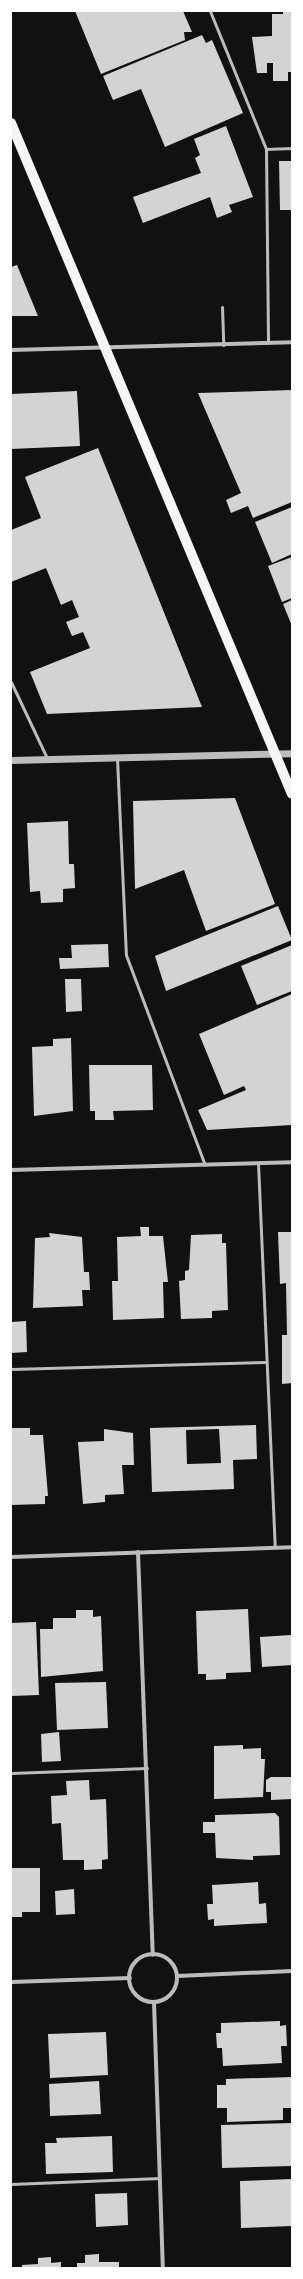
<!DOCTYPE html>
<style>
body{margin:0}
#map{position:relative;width:303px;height:2279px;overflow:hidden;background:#111;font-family:Cabin,sans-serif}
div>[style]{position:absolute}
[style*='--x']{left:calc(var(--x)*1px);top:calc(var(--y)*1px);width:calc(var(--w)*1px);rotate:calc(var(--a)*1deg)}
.building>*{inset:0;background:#d3d3d3}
.service>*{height:3px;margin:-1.5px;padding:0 1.5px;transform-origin:1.5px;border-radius:1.5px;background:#bcbcbc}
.minor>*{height:4px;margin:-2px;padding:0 2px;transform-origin:2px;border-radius:2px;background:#bcbcbc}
.minor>.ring{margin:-2px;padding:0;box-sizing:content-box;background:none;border:4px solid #bcbcbc;border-radius:50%}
.tertiary>*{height:7px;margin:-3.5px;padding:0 3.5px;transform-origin:3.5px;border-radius:3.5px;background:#bcbcbc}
.primary>*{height:10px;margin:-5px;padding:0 5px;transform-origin:5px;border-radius:5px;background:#f5f5f5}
span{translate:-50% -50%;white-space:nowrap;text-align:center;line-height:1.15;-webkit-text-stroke:3px #fff;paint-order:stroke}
.frame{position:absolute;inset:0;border:12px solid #fff;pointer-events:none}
</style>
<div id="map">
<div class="building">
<div style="clip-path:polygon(75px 11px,183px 11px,192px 32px,184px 32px,185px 40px,101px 74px)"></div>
<div style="clip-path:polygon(283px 11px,292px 11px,292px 72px,288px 72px,288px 81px,273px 81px,273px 63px,267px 63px,267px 73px,257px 73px,252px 37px,272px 36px,272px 14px,283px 14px)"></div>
<div style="clip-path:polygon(202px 35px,206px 43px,212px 40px,243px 113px,165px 147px,141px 89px,113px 100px,103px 76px)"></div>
<div style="clip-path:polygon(226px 126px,253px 197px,229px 205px,232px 212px,217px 218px,210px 197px,143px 223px,133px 197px,201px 173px,195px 158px,200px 155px,194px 139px)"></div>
<div style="clip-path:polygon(279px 161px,292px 161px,292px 210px,280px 210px)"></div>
<div style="clip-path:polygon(17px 265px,38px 316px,11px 316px,11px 267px)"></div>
<div style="clip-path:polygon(292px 390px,292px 502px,253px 518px,248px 506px,231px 513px,226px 500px,241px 493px,198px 393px)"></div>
<div style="clip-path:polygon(77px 391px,80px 446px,11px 449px,11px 394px)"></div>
<div style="clip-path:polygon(98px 448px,202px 707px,47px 714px,30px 672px,90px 648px,83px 632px,72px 636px,66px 622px,79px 617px,72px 600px,61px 605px,46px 568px,11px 582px,11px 530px,41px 518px,25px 477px)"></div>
<div style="clip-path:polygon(292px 507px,292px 554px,272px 563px,255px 522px)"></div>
<div style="clip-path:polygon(292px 557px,292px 598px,282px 602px,268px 566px)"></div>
<div style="clip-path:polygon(292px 600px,292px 626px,283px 604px)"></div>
<div style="clip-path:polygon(235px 798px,275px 904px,206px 931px,184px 870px,135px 889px,133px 801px)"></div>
<div style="clip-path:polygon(68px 821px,69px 864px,74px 864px,75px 888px,63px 889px,63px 902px,41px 903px,40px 891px,30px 892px,27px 823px)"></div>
<div style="clip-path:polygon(278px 906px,292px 940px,166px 991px,155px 956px)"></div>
<div style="clip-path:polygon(108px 944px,109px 967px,60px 969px,59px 958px,72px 958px,71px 945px)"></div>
<div style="clip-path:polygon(292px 945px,292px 991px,257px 1005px,241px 966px)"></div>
<div style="clip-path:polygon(65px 979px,81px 979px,82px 1011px,66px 1012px)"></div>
<div style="clip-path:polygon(292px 994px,292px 1125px,207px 1130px,198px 1110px,246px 1090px,244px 1086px,224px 1095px,199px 1034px)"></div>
<div style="clip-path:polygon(71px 1038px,73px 1111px,34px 1116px,32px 1047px,53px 1046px,53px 1039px)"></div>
<div style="clip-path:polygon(89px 1065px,152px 1065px,153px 1110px,113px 1111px,114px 1120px,95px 1120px,95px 1111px,90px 1111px)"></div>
<div style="clip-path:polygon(140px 1227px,149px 1227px,149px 1236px,163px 1236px,168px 1282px,163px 1282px,164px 1318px,113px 1320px,112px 1281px,118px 1281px,117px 1237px,141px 1236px)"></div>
<div style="clip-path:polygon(278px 1232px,292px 1232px,292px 1383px,282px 1384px,282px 1335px,287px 1335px,286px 1283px,280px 1284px)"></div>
<div style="clip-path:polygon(49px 1233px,82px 1237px,84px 1272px,89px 1272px,90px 1290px,82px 1290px,83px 1306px,33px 1308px,35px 1238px,50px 1237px)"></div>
<div style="clip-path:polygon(222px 1234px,222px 1243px,226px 1243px,228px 1310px,212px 1311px,212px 1318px,181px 1319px,179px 1281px,185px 1280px,185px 1271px,189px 1270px,191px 1235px)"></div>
<div style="clip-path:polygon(26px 1321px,27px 1352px,11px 1353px,11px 1322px)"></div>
<div style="clip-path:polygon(evenodd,256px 1425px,257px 1459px,233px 1460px,234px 1489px,152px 1492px,150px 1428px,256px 1425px,219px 1429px,221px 1463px,187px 1464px,186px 1430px,219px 1429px)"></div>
<div style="clip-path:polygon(11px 1428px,30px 1428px,30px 1435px,43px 1435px,48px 1496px,45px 1496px,45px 1504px,11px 1505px)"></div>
<div style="clip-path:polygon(104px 1429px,133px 1433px,134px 1465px,122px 1465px,124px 1494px,105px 1495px,105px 1502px,83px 1504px,78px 1442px,104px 1441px)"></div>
<div style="clip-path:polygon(248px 1609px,251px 1672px,226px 1673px,226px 1679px,206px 1680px,206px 1674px,198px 1674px,196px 1611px)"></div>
<div style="clip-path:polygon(76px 1610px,93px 1610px,93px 1617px,101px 1616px,103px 1671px,41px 1677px,40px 1629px,53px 1629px,53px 1618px,76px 1618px)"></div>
<div style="clip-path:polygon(36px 1622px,39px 1695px,11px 1696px,11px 1623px)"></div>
<div style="clip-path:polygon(291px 1635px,292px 1665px,262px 1667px,260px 1637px)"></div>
<div style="clip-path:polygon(106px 1682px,108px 1728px,57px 1730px,55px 1683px)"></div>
<div style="clip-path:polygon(59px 1732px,61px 1761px,42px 1762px,41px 1734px)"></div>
<div style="clip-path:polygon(243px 1745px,243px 1749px,261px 1748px,261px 1759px,265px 1759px,263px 1797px,214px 1799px,214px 1746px)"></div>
<div style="clip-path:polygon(271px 1777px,292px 1777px,292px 1799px,271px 1800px,271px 1792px,266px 1792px,266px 1780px)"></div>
<div style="clip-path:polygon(89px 1780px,90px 1800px,106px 1799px,108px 1859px,102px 1860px,102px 1869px,84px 1870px,84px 1860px,63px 1860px,61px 1823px,52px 1824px,51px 1796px,67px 1795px,66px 1781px)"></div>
<div style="clip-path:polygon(275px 1813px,279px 1817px,280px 1855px,253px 1856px,253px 1860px,216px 1858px,215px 1833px,203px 1833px,203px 1822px,215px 1822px,215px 1815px)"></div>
<div style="clip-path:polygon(11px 1868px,40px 1868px,40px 1912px,22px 1912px,22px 1917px,11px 1917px)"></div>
<div style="clip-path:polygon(258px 1882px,259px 1904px,266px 1903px,267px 1923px,214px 1926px,214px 1919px,208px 1920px,207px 1904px,213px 1904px,212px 1885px)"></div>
<div style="clip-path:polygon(74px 1889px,75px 1914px,56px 1915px,55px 1891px)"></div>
<div style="clip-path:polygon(280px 2021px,280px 2026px,286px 2025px,287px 2046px,281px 2046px,282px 2063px,223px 2066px,222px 2048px,217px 2048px,216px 2033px,221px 2033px,221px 2023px)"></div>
<div style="clip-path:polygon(106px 2032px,108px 2075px,50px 2078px,48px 2034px)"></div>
<div style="clip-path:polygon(292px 2077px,292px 2108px,283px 2108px,283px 2120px,227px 2122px,227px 2108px,217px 2108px,217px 2085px,226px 2085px,226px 2079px)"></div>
<div style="clip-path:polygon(99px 2081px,101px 2114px,50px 2116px,49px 2084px)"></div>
<div style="clip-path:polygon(292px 2123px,292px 2166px,222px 2168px,221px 2125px)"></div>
<div style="clip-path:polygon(112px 2136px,113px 2172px,46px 2174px,45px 2143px,57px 2143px,56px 2138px)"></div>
<div style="clip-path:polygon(292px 2179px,292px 2226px,241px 2228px,240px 2181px)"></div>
<div style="clip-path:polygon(127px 2193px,128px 2225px,96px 2227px,95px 2194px)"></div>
<div style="clip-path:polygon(99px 2254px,99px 2262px,119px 2262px,119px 2268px,77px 2268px,77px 2263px,85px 2263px,85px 2255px)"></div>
<div style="clip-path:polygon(51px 2257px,51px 2263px,61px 2262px,61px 2268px,22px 2268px,22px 2265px,38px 2264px,38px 2258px)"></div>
</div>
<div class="service">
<div style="--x:210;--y:11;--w:149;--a:67.9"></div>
<div style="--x:266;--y:149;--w:194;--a:89.4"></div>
<div style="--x:266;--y:149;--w:26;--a:-2"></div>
<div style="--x:222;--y:307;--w:38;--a:88"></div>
<div style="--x:11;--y:682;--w:84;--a:64.7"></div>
<div style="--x:117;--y:758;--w:197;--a:87.4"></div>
<div style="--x:126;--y:955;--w:224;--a:69.4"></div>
<div style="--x:258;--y:1163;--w:384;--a:87.5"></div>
<div style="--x:11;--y:1369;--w:254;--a:-1.6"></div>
<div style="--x:11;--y:1773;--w:136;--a:-2.1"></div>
<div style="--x:11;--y:2184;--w:149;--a:-2.3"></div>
</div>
<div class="minor">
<div style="--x:11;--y:350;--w:281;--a:-1.6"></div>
<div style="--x:11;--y:1170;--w:281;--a:-1.6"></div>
<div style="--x:138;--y:1552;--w:403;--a:87.9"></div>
<div style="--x:11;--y:1557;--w:281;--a:-2"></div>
<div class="ring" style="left:129px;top:1954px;width:44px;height:44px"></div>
<div style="--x:177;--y:1976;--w:115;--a:-2.5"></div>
<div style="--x:11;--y:1982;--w:119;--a:-1.9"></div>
<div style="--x:154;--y:2002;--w:266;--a:88.1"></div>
</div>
<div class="tertiary">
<div style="--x:11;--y:760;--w:281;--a:-1.4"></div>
</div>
<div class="primary">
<div style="--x:11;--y:123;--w:727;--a:67.28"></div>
</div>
<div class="frame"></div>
</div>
